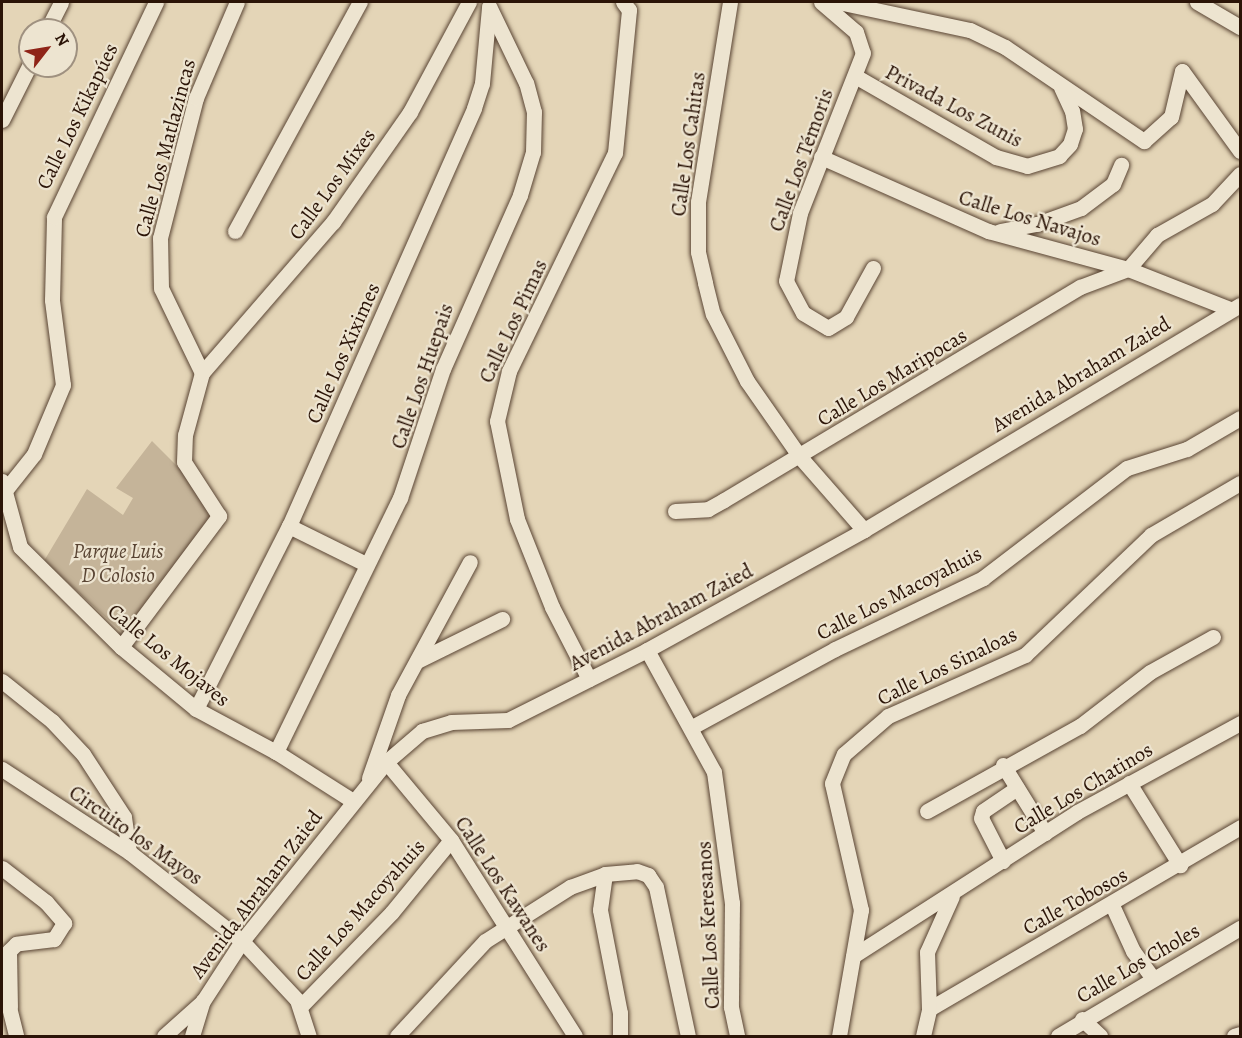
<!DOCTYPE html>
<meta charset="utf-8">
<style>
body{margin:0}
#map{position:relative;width:1242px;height:1038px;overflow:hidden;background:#e4d5b7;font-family:Alegreya,serif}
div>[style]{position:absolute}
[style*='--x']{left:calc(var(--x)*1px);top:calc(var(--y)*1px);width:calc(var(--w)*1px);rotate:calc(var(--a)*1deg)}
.green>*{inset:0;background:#c5b499}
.roads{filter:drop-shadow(0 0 2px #594433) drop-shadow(0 0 2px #594433)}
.minor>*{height:15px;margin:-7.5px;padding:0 7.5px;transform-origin:7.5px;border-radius:7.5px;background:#ede4d0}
span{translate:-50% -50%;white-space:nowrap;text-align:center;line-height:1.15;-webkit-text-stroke:4.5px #ede4d0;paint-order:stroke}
.street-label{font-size:21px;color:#2b1407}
.park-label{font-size:21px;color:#594433;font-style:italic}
.frame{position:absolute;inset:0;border:3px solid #2b1407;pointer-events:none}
.north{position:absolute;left:18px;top:18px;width:60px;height:60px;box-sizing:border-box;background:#ede4d0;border:2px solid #9f9180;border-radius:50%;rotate:59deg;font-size:16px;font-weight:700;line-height:24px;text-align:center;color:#2b1407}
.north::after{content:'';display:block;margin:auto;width:21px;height:27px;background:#8f2418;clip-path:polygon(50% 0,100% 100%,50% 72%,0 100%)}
</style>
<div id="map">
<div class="green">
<div style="clip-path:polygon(152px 441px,187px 476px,215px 515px,126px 636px,44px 561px,87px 489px,123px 515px,133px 498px,116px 488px)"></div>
</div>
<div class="roads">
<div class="minor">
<div style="--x:730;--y:2;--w:203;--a:99.1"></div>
<div style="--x:698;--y:202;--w:50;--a:90"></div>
<div style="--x:698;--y:252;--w:32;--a:77"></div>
<div style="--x:705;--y:283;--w:32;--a:76"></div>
<div style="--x:713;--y:314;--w:75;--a:63.1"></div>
<div style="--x:747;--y:381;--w:93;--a:55.1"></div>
<div style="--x:800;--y:457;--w:97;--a:48.8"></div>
<div style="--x:821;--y:2;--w:46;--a:40.6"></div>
<div style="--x:856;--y:32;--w:22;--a:72"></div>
<div style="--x:863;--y:53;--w:172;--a:111.5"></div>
<div style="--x:800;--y:213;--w:69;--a:101.6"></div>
<div style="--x:786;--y:281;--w:36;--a:62"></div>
<div style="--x:803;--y:313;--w:29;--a:31"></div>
<div style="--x:828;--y:328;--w:21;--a:-31"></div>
<div style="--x:846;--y:317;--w:56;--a:-61.1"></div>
<div style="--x:838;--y:2;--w:135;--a:12"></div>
<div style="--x:970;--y:30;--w:39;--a:26"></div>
<div style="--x:1005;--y:47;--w:168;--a:34.1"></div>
<div style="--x:1144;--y:141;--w:36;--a:-42"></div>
<div style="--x:1171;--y:117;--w:47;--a:-76.6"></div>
<div style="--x:1182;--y:71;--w:99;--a:54.1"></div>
<div style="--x:1197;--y:2;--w:50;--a:30.2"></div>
<div style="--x:47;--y:30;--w:31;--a:-63"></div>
<div style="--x:855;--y:76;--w:163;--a:29.9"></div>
<div style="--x:996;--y:157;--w:32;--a:16"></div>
<div style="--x:1027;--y:166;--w:34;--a:-17"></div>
<div style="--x:1059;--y:156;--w:16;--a:-47"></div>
<div style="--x:1070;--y:144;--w:16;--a:-72"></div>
<div style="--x:1075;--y:129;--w:18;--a:-99"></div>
<div style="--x:1072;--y:111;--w:26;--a:-115"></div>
<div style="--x:2;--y:120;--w:63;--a:-63.4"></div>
<div style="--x:821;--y:157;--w:183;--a:23.9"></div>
<div style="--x:988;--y:231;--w:145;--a:15.2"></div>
<div style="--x:1128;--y:269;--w:110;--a:21.4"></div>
<div style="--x:235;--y:231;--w:261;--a:-61.4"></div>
<div style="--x:1000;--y:231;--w:38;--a:-11"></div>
<div style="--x:1037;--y:224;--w:47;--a:-20"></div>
<div style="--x:1081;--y:208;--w:40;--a:-37"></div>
<div style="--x:1113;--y:184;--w:21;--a:-67"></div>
<div style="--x:202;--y:373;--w:94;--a:-115.8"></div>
<div style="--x:161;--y:288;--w:50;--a:-91.1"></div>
<div style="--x:160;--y:238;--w:145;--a:-75.6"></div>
<div style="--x:196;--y:98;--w:104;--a:-66.9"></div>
<div style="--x:2;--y:481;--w:68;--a:74.7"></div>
<div style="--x:20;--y:547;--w:142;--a:44.7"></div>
<div style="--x:121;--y:647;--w:97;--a:39.6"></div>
<div style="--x:196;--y:709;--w:91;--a:28.3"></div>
<div style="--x:276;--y:752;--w:91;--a:32.5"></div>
<div style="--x:7;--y:488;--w:43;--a:-51.5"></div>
<div style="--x:34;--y:454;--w:75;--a:-67.2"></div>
<div style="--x:63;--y:385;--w:86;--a:-97.4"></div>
<div style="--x:52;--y:300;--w:83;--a:-88.6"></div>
<div style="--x:54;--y:217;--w:238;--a:-64.6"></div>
<div style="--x:675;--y:511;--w:33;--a:-3"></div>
<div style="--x:708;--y:509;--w:18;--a:-29"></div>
<div style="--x:724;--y:500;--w:415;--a:-30.9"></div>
<div style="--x:1080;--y:287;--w:51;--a:-20.6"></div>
<div style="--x:1128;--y:269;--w:45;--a:-49.5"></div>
<div style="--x:1157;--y:235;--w:63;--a:-29.4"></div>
<div style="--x:1212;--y:204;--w:41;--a:-47"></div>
<div style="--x:289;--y:526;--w:86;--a:26.3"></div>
<div style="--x:121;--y:647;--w:164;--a:-53.2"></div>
<div style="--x:219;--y:516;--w:64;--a:-122.9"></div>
<div style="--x:184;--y:462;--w:27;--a:-88"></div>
<div style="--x:185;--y:435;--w:64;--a:-74.7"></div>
<div style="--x:202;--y:373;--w:200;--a:-49.1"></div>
<div style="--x:333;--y:222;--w:134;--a:-55"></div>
<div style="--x:410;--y:112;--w:125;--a:-61.8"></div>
<div style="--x:647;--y:650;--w:139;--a:61.2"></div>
<div style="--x:714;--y:772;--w:132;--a:82.2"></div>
<div style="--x:732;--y:903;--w:104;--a:90.6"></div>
<div style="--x:731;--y:1007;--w:30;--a:78"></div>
<div style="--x:417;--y:661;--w:95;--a:-26.3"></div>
<div style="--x:589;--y:679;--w:81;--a:-117.2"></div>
<div style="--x:552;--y:607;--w:95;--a:-111.7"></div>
<div style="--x:517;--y:519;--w:100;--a:-101.5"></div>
<div style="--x:497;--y:421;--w:51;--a:-76.5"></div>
<div style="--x:509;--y:371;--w:242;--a:-64.1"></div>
<div style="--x:615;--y:153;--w:144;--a:-84.4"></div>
<div style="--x:629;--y:10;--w:10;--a:-127"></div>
<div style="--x:2;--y:681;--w:64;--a:38.7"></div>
<div style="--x:52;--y:721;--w:45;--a:46.8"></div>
<div style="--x:83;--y:754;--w:75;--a:56.9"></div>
<div style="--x:124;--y:817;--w:35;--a:82"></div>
<div style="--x:196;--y:709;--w:205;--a:-63.1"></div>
<div style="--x:289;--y:526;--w:457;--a:-66.1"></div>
<div style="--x:474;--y:108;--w:26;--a:-72"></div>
<div style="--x:482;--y:83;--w:76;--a:-84.7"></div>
<div style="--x:692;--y:727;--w:163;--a:-28.6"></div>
<div style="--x:835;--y:649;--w:164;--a:-25.6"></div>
<div style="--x:983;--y:578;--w:181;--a:-37.4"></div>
<div style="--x:1127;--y:468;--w:63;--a:-17.6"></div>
<div style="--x:1187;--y:449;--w:61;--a:-30.3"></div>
<div style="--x:276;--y:752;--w:283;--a:-64"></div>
<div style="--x:400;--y:498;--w:136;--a:-71.6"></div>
<div style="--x:443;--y:369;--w:190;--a:-66.1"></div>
<div style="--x:520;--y:195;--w:45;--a:-73.2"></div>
<div style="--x:533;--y:152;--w:40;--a:-88.6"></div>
<div style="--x:534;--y:112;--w:30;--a:-105"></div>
<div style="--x:526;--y:83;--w:85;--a:-115.7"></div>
<div style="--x:386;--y:762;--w:102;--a:50.2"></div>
<div style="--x:451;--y:840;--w:232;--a:57.7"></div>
<div style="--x:1003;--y:765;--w:80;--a:58.3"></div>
<div style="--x:2;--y:769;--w:152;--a:33.2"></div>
<div style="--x:129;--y:852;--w:144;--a:38.2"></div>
<div style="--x:242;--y:941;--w:81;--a:47"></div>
<div style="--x:297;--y:1000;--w:38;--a:72"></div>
<div style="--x:369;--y:778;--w:88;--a:-70.7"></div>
<div style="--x:398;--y:695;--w:151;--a:-61.6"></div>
<div style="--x:1129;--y:783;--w:97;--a:58.1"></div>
<div style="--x:927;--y:811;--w:175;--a:-29.1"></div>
<div style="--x:1080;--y:726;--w:88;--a:-37.6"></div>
<div style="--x:1150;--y:672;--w:72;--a:-29.1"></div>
<div style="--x:1003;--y:861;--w:48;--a:-117.1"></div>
<div style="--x:981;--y:818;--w:7;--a:-74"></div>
<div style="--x:983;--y:811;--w:41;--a:-34.1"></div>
<div style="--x:2;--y:868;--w:56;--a:37.7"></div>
<div style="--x:46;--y:902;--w:28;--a:49"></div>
<div style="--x:64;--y:923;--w:19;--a:122"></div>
<div style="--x:54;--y:939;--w:38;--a:173"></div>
<div style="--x:16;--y:944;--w:10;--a:135"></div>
<div style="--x:9;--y:951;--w:56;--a:89"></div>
<div style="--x:605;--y:874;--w:36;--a:98"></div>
<div style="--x:600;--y:910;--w:105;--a:79"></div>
<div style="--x:620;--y:1013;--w:23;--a:90"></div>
<div style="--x:1112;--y:905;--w:51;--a:65.5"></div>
<div style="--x:1133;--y:951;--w:34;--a:54"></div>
<div style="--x:853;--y:956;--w:266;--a:-32.7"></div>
<div style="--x:1077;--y:812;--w:186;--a:-28.6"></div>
<div style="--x:7;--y:999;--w:38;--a:76"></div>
<div style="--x:300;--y:1007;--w:132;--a:-45.9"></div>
<div style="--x:392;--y:912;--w:93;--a:-50.7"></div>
<div style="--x:929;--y:1009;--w:360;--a:-30.3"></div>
<div style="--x:1082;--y:1019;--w:25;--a:43"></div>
<div style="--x:164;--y:1036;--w:51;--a:-41.8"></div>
<div style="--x:192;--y:1036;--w:37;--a:-73"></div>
<div style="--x:203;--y:1001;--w:72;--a:-57"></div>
<div style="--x:242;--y:941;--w:230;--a:-51.2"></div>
<div style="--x:386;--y:762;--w:48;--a:-40.7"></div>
<div style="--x:422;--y:731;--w:30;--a:-17"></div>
<div style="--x:451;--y:722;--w:57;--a:-2"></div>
<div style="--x:508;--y:720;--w:156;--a:-26.7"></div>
<div style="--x:647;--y:650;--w:248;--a:-28.9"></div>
<div style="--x:864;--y:530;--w:438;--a:-30.9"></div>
<div style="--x:397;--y:1036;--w:129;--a:-47.2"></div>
<div style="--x:485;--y:941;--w:101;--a:-32.4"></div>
<div style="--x:570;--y:887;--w:37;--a:-20"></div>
<div style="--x:605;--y:874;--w:32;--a:-5"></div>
<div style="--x:637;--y:871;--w:12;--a:20"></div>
<div style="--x:648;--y:875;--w:14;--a:56"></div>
<div style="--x:656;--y:887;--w:152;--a:77.9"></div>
<div style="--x:839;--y:1036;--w:128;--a:-80.1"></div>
<div style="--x:861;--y:910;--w:130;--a:-102.9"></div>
<div style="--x:832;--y:783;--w:31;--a:-68"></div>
<div style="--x:844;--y:754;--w:58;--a:-40.8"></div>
<div style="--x:888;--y:716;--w:150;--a:-24"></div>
<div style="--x:1025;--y:655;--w:174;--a:-43.6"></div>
<div style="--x:1151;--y:535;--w:103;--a:-30.3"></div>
<div style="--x:923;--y:1036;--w:28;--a:-77"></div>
<div style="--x:929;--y:1009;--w:57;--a:-92"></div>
<div style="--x:927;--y:952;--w:61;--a:-65.9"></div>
<div style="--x:1058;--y:1036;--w:212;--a:-30.7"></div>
<div style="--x:1234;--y:1036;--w:6;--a:-18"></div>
</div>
</div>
<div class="street-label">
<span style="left:954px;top:106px;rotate:28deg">Privada Los Zunis</span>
<span style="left:77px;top:116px;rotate:-64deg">Calle Los Kikapúes</span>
<span style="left:688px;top:144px;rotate:-82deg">Calle Los Cahitas</span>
<span style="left:165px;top:148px;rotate:-75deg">Calle Los Matlazincas</span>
<span style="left:801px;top:160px;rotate:-70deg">Calle Los Témoris</span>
<span style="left:332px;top:184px;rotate:-54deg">Calle Los Mixes</span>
<span style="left:1030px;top:218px;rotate:17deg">Calle Los Navajos</span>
<span style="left:513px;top:321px;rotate:-65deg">Calle Los Pimas</span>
<span style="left:343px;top:353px;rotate:-66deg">Calle Los Xiximes</span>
<span style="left:1081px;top:374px;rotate:-31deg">Avenida Abraham Zaied</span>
<span style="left:422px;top:376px;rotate:-71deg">Calle Los Huepais</span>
<span style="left:892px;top:377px;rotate:-31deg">Calle Los Maripocas</span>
<span style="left:899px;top:593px;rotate:-27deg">Calle Los Macoyahuis</span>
<span style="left:661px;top:617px;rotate:-28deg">Avenida Abraham Zaied</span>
<span style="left:169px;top:655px;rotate:39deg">Calle Los Mojaves</span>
<span style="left:947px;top:666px;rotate:-26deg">Calle Los Sinaloas</span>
<span style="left:1083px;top:788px;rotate:-31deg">Calle Los Chatinos</span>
<span style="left:136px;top:835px;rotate:35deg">Circuito los Mayos</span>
<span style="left:503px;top:884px;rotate:57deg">Calle Los Kawanes</span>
<span style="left:256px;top:894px;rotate:-53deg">Avenida Abraham Zaied</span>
<span style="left:1075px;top:901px;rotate:-29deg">Calle Tobosos</span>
<span style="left:360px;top:910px;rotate:-48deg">Calle Los Macoyahuis</span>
<span style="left:708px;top:925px;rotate:-93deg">Calle Los Keresanos</span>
<span style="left:1138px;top:963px;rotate:-30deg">Calle Los Choles</span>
</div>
<div class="park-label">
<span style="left:118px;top:563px">Parque Luis<br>D Colosio</span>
</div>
<div class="frame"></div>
<div class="north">N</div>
</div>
